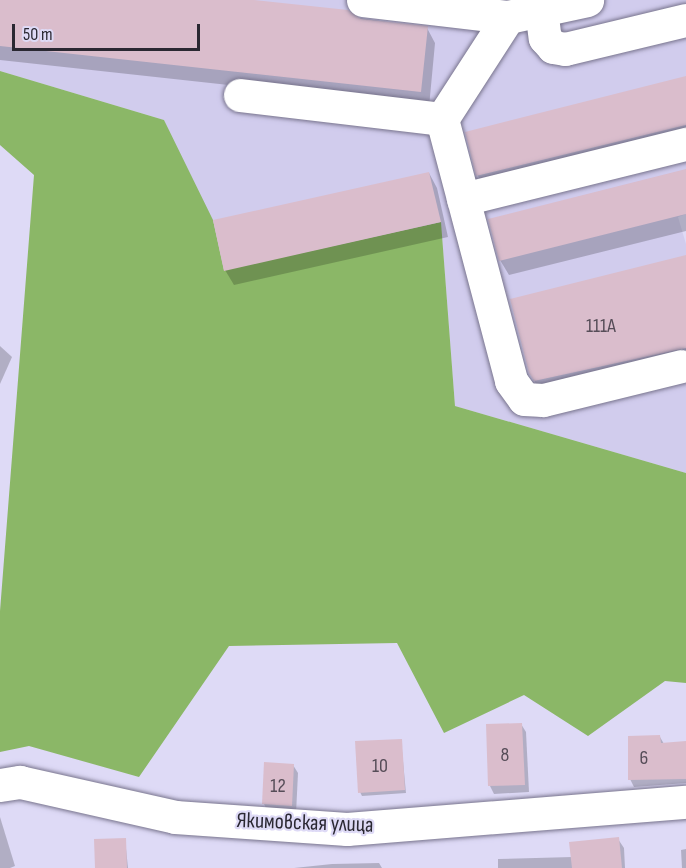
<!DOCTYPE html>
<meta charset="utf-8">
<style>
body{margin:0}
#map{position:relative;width:686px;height:868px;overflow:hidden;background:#dedaf6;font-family:"Sofia Sans Condensed",sans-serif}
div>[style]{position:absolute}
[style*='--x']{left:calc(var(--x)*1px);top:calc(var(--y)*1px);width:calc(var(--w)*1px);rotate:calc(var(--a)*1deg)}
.built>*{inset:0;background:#d1cced}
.forest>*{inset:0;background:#8bb767}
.shadow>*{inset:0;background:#0003}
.building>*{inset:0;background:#dabdcc}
.roads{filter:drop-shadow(0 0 2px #78748d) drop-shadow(0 0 2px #78748d)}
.minor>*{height:33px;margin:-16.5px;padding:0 16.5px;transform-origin:16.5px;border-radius:16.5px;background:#fff}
span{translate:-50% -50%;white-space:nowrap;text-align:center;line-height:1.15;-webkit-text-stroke:4.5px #dedaf6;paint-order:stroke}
.number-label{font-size:20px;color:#564d58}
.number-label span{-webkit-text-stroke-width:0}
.street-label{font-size:22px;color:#2a2832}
.scale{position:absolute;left:12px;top:24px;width:188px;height:27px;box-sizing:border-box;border:3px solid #2a2832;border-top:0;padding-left:8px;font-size:18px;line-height:21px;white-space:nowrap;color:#2a2832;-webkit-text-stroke:4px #dedaf6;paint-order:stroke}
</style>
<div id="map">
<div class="built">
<div style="clip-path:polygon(0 0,686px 0,686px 214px,678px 217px,686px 244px,686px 473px,455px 406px,441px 223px,224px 271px,164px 120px,0 71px)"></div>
</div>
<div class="forest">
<div style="clip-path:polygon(0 71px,164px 120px,213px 220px,224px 270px,441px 222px,455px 406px,686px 473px,686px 683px,665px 681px,588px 736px,524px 695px,444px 733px,397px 643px,229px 646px,139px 777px,29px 746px,0 752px,0 611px,34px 175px,0 145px)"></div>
</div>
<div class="shadow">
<div style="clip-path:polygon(0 0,240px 0,427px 28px,435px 43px,429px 107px,0 60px)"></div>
<div style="clip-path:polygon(686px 78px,686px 141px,486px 191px,478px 176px,467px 133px)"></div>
<div style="clip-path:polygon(686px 170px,686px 231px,509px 275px,500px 260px)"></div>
<div style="clip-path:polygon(429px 173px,437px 188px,448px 237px,234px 285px,225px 270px)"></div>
<div style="clip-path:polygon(686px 256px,686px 362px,539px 389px,530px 373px)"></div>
<div style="clip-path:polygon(0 346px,12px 357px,0 384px)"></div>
<div style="clip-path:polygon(521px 724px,526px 732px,529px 792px,494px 794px,490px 786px,487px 726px)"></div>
<div style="clip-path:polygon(660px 737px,664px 744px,686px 742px,686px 783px,634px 787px,630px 779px)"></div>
<div style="clip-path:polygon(401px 740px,406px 793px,362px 796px,360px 792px)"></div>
<div style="clip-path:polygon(293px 765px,298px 773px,296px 814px,268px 812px,264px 804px)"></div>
<div style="clip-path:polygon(0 817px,15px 866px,10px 868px,0 868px)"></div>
<div style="clip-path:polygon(125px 839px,128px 868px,97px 868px)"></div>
<div style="clip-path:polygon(618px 839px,624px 848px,625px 868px,498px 868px,498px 859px,572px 857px)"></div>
<div style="clip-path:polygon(686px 849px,686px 868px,682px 868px,681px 850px)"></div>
<div style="clip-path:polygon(379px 863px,382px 868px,294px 868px,332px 864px)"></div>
</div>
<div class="building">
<div style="clip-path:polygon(0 0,254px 0,348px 10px,361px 19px,428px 26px,421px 92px,0 46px)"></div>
<div style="clip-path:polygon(686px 76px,686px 125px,476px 176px,465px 132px)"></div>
<div style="clip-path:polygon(686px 169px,686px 214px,499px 261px,488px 219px)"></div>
<div style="clip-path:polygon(429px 172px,441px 222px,224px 271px,213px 220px)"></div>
<div style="clip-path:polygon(686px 255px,686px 348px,534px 381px,529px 373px,510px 299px)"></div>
<div style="clip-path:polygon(522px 723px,525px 785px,488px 786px,486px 724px)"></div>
<div style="clip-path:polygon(660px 735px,661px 743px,686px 741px,686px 779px,628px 780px,628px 736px)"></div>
<div style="clip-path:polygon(402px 739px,405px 790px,358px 793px,355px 741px)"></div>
<div style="clip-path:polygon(264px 762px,294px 764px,292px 806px,262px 804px)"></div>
<div style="clip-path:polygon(619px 837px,622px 868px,572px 868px,569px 842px)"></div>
<div style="clip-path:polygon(126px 838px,127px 868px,95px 868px,94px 839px)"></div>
</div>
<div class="roads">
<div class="minor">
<div style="--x:363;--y:0;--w:146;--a:6.7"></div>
<div style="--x:508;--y:17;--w:81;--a:-12.1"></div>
<div style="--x:540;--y:0;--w:38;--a:83"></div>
<div style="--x:545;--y:38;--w:12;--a:48"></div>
<div style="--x:553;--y:47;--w:12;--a:9"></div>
<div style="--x:565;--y:49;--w:124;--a:-13.5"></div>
<div style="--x:240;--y:95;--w:203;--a:6.8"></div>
<div style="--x:442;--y:119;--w:121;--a:-57.1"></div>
<div style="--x:442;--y:119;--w:271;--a:75.2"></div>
<div style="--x:511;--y:381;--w:22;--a:54"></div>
<div style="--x:524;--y:399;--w:19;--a:3"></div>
<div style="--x:543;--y:400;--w:142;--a:-13.8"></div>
<div style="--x:463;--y:199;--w:230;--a:-13.9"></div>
<div style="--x:0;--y:785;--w:20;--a:-9"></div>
<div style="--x:20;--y:782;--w:159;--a:12.7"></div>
<div style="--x:175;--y:817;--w:172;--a:4"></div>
<div style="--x:347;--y:829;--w:340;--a:-4.6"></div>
</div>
</div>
<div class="number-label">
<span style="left:601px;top:326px">111А</span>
<span style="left:505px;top:755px">8</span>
<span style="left:644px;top:758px">6</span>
<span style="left:380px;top:766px">10</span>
<span style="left:278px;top:786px">12</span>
</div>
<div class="street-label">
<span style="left:305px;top:823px;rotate:2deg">Якимовская улица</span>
</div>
<div class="scale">50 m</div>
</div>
